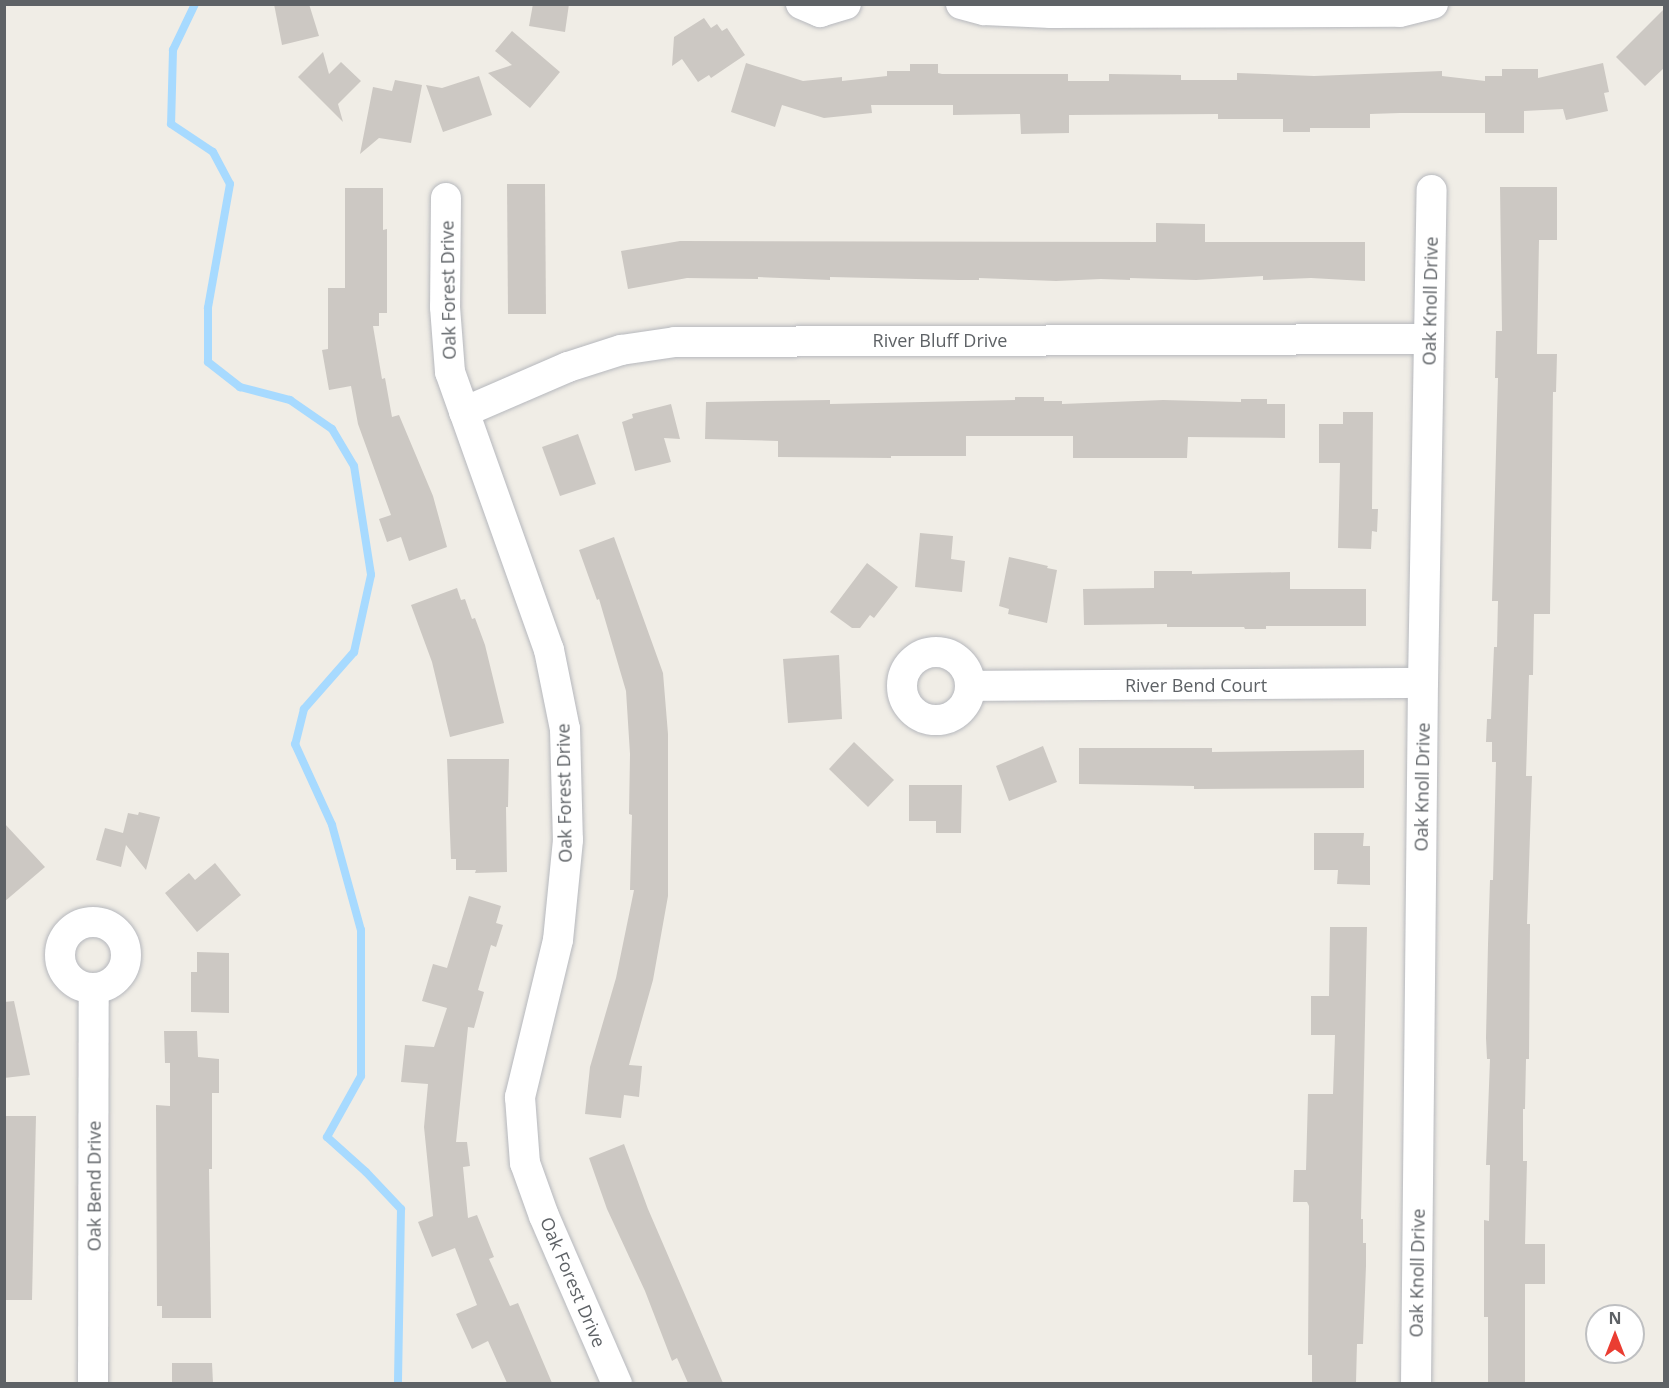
<!DOCTYPE html>
<style>
body{margin:0}
#map{position:relative;width:1669px;height:1388px;overflow:hidden;background:#f0ede6;font-family:"Open Sans",sans-serif}
div>[style]{position:absolute}
[style*='--x']{left:calc(var(--x)*1px);top:calc(var(--y)*1px);width:calc(var(--w)*1px);rotate:calc(var(--a)*1deg)}
.stream>*{height:8px;margin:-4px;padding:0 4px;transform-origin:4px;border-radius:4px;background:#a7daff}
.building>*{inset:0;background:#ccc8c3}
.roads{filter:drop-shadow(0 0 2px #b6b8bd) drop-shadow(0 0 2px #b6b8bd)}
.street>*{height:30px;margin:-15px;padding:0 15px;transform-origin:15px;border-radius:15px;background:#fff}
.street>.ring{margin:-15px;padding:0;box-sizing:content-box;background:none;border:30px solid #fff;border-radius:50%}
span{translate:-50% -50%;white-space:nowrap;text-align:center;line-height:1.15;-webkit-text-stroke:4.5px #fff;paint-order:stroke}
.street-label{font-size:18px;color:#5e6266}
.frame{position:absolute;inset:0;border:6px solid #5e6266;pointer-events:none}
.north{position:absolute;left:1585px;top:1304px;width:60px;height:60px;box-sizing:border-box;background:#fff;border:2px solid #bfc0c2;border-radius:50%;rotate:0deg;font-size:16px;font-weight:700;line-height:24px;text-align:center;color:#5e6266}
.north::after{content:'';display:block;margin:auto;width:21px;height:27px;background:#ea3d32;clip-path:polygon(50% 0,100% 100%,50% 72%,0 100%)}
</style>
<div id="map">
<div class="stream">
<div style="--x:195;--y:4;--w:51;--a:115.6"></div>
<div style="--x:173;--y:50;--w:74;--a:91.5"></div>
<div style="--x:171;--y:124;--w:50;--a:33.7"></div>
<div style="--x:213;--y:152;--w:36;--a:62"></div>
<div style="--x:230;--y:184;--w:126;--a:100.1"></div>
<div style="--x:208;--y:308;--w:54;--a:90"></div>
<div style="--x:208;--y:362;--w:41;--a:38"></div>
<div style="--x:240;--y:387;--w:52;--a:14.6"></div>
<div style="--x:290;--y:400;--w:51;--a:34.6"></div>
<div style="--x:332;--y:429;--w:43;--a:59.3"></div>
<div style="--x:354;--y:466;--w:110;--a:81.1"></div>
<div style="--x:371;--y:575;--w:79;--a:102.4"></div>
<div style="--x:354;--y:652;--w:76;--a:131.3"></div>
<div style="--x:304;--y:709;--w:36;--a:104"></div>
<div style="--x:295;--y:744;--w:89;--a:65.4"></div>
<div style="--x:332;--y:825;--w:109;--a:74.6"></div>
<div style="--x:361;--y:930;--w:146;--a:90"></div>
<div style="--x:361;--y:1076;--w:70;--a:119.1"></div>
<div style="--x:327;--y:1137;--w:52;--a:41.9"></div>
<div style="--x:366;--y:1172;--w:51;--a:46.6"></div>
<div style="--x:401;--y:1209;--w:175;--a:91"></div>
</div>
<div class="building">
<div style="clip-path:polygon(274px 4px,309px 4px,319px 36px,282px 45px)"></div>
<div style="clip-path:polygon(533px 4px,569px 4px,565px 32px,529px 26px)"></div>
<div style="clip-path:polygon(1665px 8px,1665px 67px,1645px 86px,1616px 57px)"></div>
<div style="clip-path:polygon(704px 18px,711px 28px,717px 24px,722px 31px,727px 28px,745px 55px,711px 78px,709px 75px,698px 82px,682px 59px,672px 66px,674px 37px)"></div>
<div style="clip-path:polygon(512px 31px,560px 72px,530px 108px,488px 73px,512px 65px,495px 51px)"></div>
<div style="clip-path:polygon(323px 52px,329px 74px,341px 62px,361px 81px,338px 104px,343px 122px,298px 77px)"></div>
<div style="clip-path:polygon(746px 63px,803px 81px,842px 77px,842px 81px,887px 76px,887px 71px,910px 71px,910px 64px,938px 64px,938px 73px,942px 74px,1068px 74px,1068px 81px,1109px 81px,1109px 74px,1181px 75px,1181px 80px,1237px 80px,1237px 73px,1314px 76px,1442px 71px,1442px 76px,1485px 81px,1485px 76px,1502px 76px,1502px 69px,1538px 69px,1538px 78px,1603px 63px,1609px 92px,1604px 93px,1608px 111px,1566px 120px,1563px 109px,1524px 111px,1524px 133px,1485px 133px,1485px 113px,1400px 113px,1370px 114px,1370px 128px,1310px 128px,1310px 132px,1283px 132px,1283px 119px,1218px 119px,1218px 114px,1069px 115px,1069px 133px,1021px 134px,1020px 114px,953px 115px,953px 105px,871px 105px,872px 113px,824px 118px,782px 105px,775px 127px,731px 112px)"></div>
<div style="clip-path:polygon(479px 76px,492px 115px,443px 132px,426px 85px,442px 88px)"></div>
<div style="clip-path:polygon(395px 80px,422px 85px,411px 143px,379px 138px,360px 154px,373px 87px,392px 91px)"></div>
<div style="clip-path:polygon(507px 184px,545px 184px,546px 314px,508px 314px)"></div>
<div style="clip-path:polygon(1500px 187px,1557px 187px,1557px 240px,1539px 240px,1537px 354px,1557px 354px,1556px 392px,1553px 392px,1550px 614px,1534px 614px,1533px 675px,1529px 675px,1526px 776px,1532px 776px,1527px 924px,1530px 924px,1529px 1059px,1526px 1059px,1525px 1109px,1523px 1109px,1523px 1161px,1527px 1161px,1525px 1244px,1545px 1244px,1545px 1284px,1525px 1284px,1525px 1383px,1488px 1383px,1488px 1317px,1484px 1317px,1484px 1220px,1489px 1221px,1490px 1165px,1486px 1165px,1490px 1059px,1487px 1059px,1486px 1038px,1488px 944px,1490px 880px,1493px 880px,1496px 762px,1492px 762px,1492px 742px,1486px 742px,1487px 719px,1491px 719px,1494px 647px,1497px 647px,1498px 601px,1492px 601px,1498px 378px,1495px 378px,1496px 331px,1502px 331px)"></div>
<div style="clip-path:polygon(345px 188px,383px 188px,383px 230px,387px 229px,387px 313px,379px 313px,379px 326px,373px 326px,382px 379px,385px 378px,392px 417px,399px 415px,433px 496px,447px 547px,409px 561px,401px 537px,387px 542px,379px 519px,391px 515px,358px 424px,351px 386px,329px 390px,322px 350px,328px 349px,328px 288px,345px 288px)"></div>
<div style="clip-path:polygon(1156px 223px,1205px 224px,1205px 242px,1365px 242px,1365px 281px,1311px 278px,1263px 280px,1263px 276px,1196px 280px,1130px 278px,1130px 280px,1101px 279px,1056px 281px,979px 278px,979px 280px,959px 280px,830px 277px,830px 280px,758px 277px,758px 279px,687px 278px,628px 289px,621px 251px,680px 241px,1156px 242px)"></div>
<div style="clip-path:polygon(1015px 397px,1044px 397px,1044px 401px,1062px 401px,1062px 404px,1163px 400px,1241px 402px,1241px 399px,1267px 399px,1267px 404px,1285px 404px,1285px 438px,1188px 437px,1187px 458px,1073px 458px,1073px 436px,966px 436px,966px 456px,891px 456px,891px 458px,778px 457px,778px 441px,705px 439px,706px 402px,830px 400px,830px 404px,1015px 400px)"></div>
<div style="clip-path:polygon(671px 404px,680px 439px,664px 438px,671px 462px,635px 471px,622px 422px,633px 418px,632px 414px)"></div>
<div style="clip-path:polygon(1343px 412px,1373px 412px,1372px 509px,1378px 509px,1377px 532px,1372px 531px,1371px 549px,1338px 548px,1340px 463px,1319px 463px,1319px 424px,1343px 424px)"></div>
<div style="clip-path:polygon(578px 434px,596px 484px,560px 496px,542px 447px)"></div>
<div style="clip-path:polygon(920px 533px,953px 536px,951px 559px,965px 561px,962px 592px,915px 587px)"></div>
<div style="clip-path:polygon(614px 537px,663px 673px,668px 734px,668px 896px,653px 980px,629px 1065px,642px 1066px,639px 1097px,624px 1095px,621px 1118px,585px 1114px,590px 1067px,616px 978px,634px 890px,630px 890px,632px 815px,629px 814px,630px 754px,626px 691px,599px 599px,597px 600px,579px 550px)"></div>
<div style="clip-path:polygon(1009px 557px,1048px 566px,1047px 568px,1057px 570px,1047px 623px,1008px 614px,1009px 609px,999px 606px)"></div>
<div style="clip-path:polygon(867px 563px,898px 587px,874px 618px,870px 615px,860px 628px,852px 628px,830px 612px)"></div>
<div style="clip-path:polygon(1154px 571px,1192px 571px,1192px 574px,1290px 572px,1290px 589px,1366px 589px,1366px 626px,1266px 626px,1266px 629px,1245px 629px,1244px 627px,1167px 627px,1167px 624px,1084px 625px,1083px 589px,1154px 588px)"></div>
<div style="clip-path:polygon(457px 588px,461px 600px,465px 599px,472px 619px,475px 618px,485px 645px,504px 723px,450px 737px,432px 662px,411px 605px)"></div>
<div style="clip-path:polygon(839px 655px,842px 719px,788px 723px,783px 659px)"></div>
<div style="clip-path:polygon(854px 742px,894px 780px,868px 807px,829px 769px)"></div>
<div style="clip-path:polygon(1043px 746px,1057px 782px,1009px 801px,996px 766px)"></div>
<div style="clip-path:polygon(1079px 748px,1212px 748px,1212px 752px,1364px 750px,1364px 788px,1194px 789px,1194px 786px,1079px 784px)"></div>
<div style="clip-path:polygon(447px 759px,509px 759px,508px 807px,506px 807px,507px 872px,475px 873px,476px 870px,456px 870px,456px 859px,451px 859px)"></div>
<div style="clip-path:polygon(909px 785px,962px 785px,961px 833px,936px 833px,936px 821px,909px 821px)"></div>
<div style="clip-path:polygon(139px 812px,160px 817px,146px 870px,126px 845px,121px 867px,96px 860px,105px 828px,123px 833px,128px 813px,138px 815px)"></div>
<div style="clip-path:polygon(4px 823px,45px 867px,4px 902px)"></div>
<div style="clip-path:polygon(1314px 833px,1364px 833px,1363px 846px,1370px 846px,1370px 885px,1337px 884px,1338px 870px,1314px 870px)"></div>
<div style="clip-path:polygon(215px 863px,241px 895px,197px 932px,165px 893px,189px 873px,195px 880px)"></div>
<div style="clip-path:polygon(469px 896px,501px 906px,496px 923px,503px 925px,496px 947px,491px 945px,478px 990px,484px 992px,474px 1028px,468px 1027px,456px 1142px,467px 1142px,470px 1166px,463px 1167px,468px 1218px,477px 1215px,494px 1257px,489px 1259px,510px 1306px,518px 1303px,552px 1383px,507px 1383px,488px 1341px,472px 1349px,456px 1314px,477px 1305px,455px 1248px,432px 1257px,418px 1222px,433px 1216px,424px 1127px,428px 1084px,401px 1082px,405px 1045px,434px 1047px,447px 1008px,422px 1001px,433px 964px,447px 968px)"></div>
<div style="clip-path:polygon(1330px 927px,1367px 927px,1361px 1219px,1363px 1219px,1363px 1243px,1366px 1243px,1366px 1266px,1363px 1344px,1357px 1344px,1356px 1383px,1312px 1383px,1312px 1355px,1308px 1355px,1309px 1206px,1307px 1202px,1293px 1202px,1294px 1170px,1306px 1170px,1308px 1094px,1333px 1094px,1335px 1035px,1311px 1035px,1311px 996px,1329px 996px)"></div>
<div style="clip-path:polygon(197px 952px,229px 953px,229px 1013px,191px 1012px,191px 972px,197px 972px)"></div>
<div style="clip-path:polygon(14px 1001px,30px 1075px,4px 1078px,4px 1002px)"></div>
<div style="clip-path:polygon(164px 1031px,197px 1031px,198px 1057px,219px 1059px,219px 1093px,212px 1093px,212px 1169px,209px 1169px,211px 1318px,162px 1318px,162px 1306px,157px 1306px,156px 1105px,170px 1106px,170px 1063px,165px 1063px)"></div>
<div style="clip-path:polygon(4px 1116px,36px 1116px,32px 1300px,4px 1300px)"></div>
<div style="clip-path:polygon(624px 1144px,648px 1209px,723px 1383px,688px 1383px,677px 1358px,672px 1361px,645px 1291px,607px 1209px,589px 1158px)"></div>
<div style="clip-path:polygon(172px 1363px,212px 1363px,213px 1383px,172px 1383px)"></div>
</div>
<div class="roads">
<div class="street">
<div style="--x:801;--y:4;--w:21;--a:23"></div>
<div style="--x:820;--y:12;--w:27;--a:-17"></div>
<div style="--x:961;--y:4;--w:24;--a:15"></div>
<div style="--x:984;--y:10;--w:67;--a:2.6"></div>
<div style="--x:1051;--y:13;--w:349;--a:-0.2"></div>
<div style="--x:1400;--y:12;--w:34;--a:-14"></div>
<div style="--x:446;--y:198;--w:109;--a:90.5"></div>
<div style="--x:445;--y:307;--w:65;--a:85.6"></div>
<div style="--x:450;--y:372;--w:295;--a:70.4"></div>
<div style="--x:549;--y:650;--w:81;--a:78.6"></div>
<div style="--x:565;--y:729;--w:111;--a:88.5"></div>
<div style="--x:568;--y:840;--w:100;--a:95.7"></div>
<div style="--x:558;--y:940;--w:162;--a:103.6"></div>
<div style="--x:520;--y:1097;--w:66;--a:85.7"></div>
<div style="--x:525;--y:1163;--w:56;--a:70.3"></div>
<div style="--x:544;--y:1216;--w:183;--a:66.5"></div>
<div style="--x:464;--y:412;--w:113;--a:-23.4"></div>
<div style="--x:568;--y:367;--w:56;--a:-17.8"></div>
<div style="--x:621;--y:350;--w:55;--a:-8.4"></div>
<div style="--x:675;--y:342;--w:754;--a:-0.23"></div>
<div class="ring" style="left:902px;top:652px;width:38px;height:38px"></div>
<div style="--x:970;--y:686;--w:453;--a:-0.4"></div>
<div class="ring" style="left:60px;top:922px;width:36px;height:36px"></div>
<div style="--x:93;--y:1384;--w:396;--a:-89.9"></div>
<div style="--x:1416;--y:1384;--w:701;--a:-89.43"></div>
<div style="--x:1423;--y:683;--w:493;--a:-89"></div>
</div>
</div>
<div class="street-label">
<span style="left:448px;top:290px;rotate:-91deg">Oak Forest Drive</span>
<span style="left:1430px;top:301px;rotate:-89deg">Oak Knoll Drive</span>
<span style="left:940px;top:340px">River Bluff Drive</span>
<span style="left:1196px;top:685px">River Bend Court</span>
<span style="left:1422px;top:787px;rotate:-89deg">Oak Knoll Drive</span>
<span style="left:564px;top:793px;rotate:-91deg">Oak Forest Drive</span>
<span style="left:94px;top:1186px;rotate:-90deg">Oak Bend Drive</span>
<span style="left:1417px;top:1273px;rotate:-89deg">Oak Knoll Drive</span>
<span style="left:573px;top:1282px;rotate:67deg">Oak Forest Drive</span>
</div>
<div class="frame"></div>
<div class="north">N</div>
</div>
